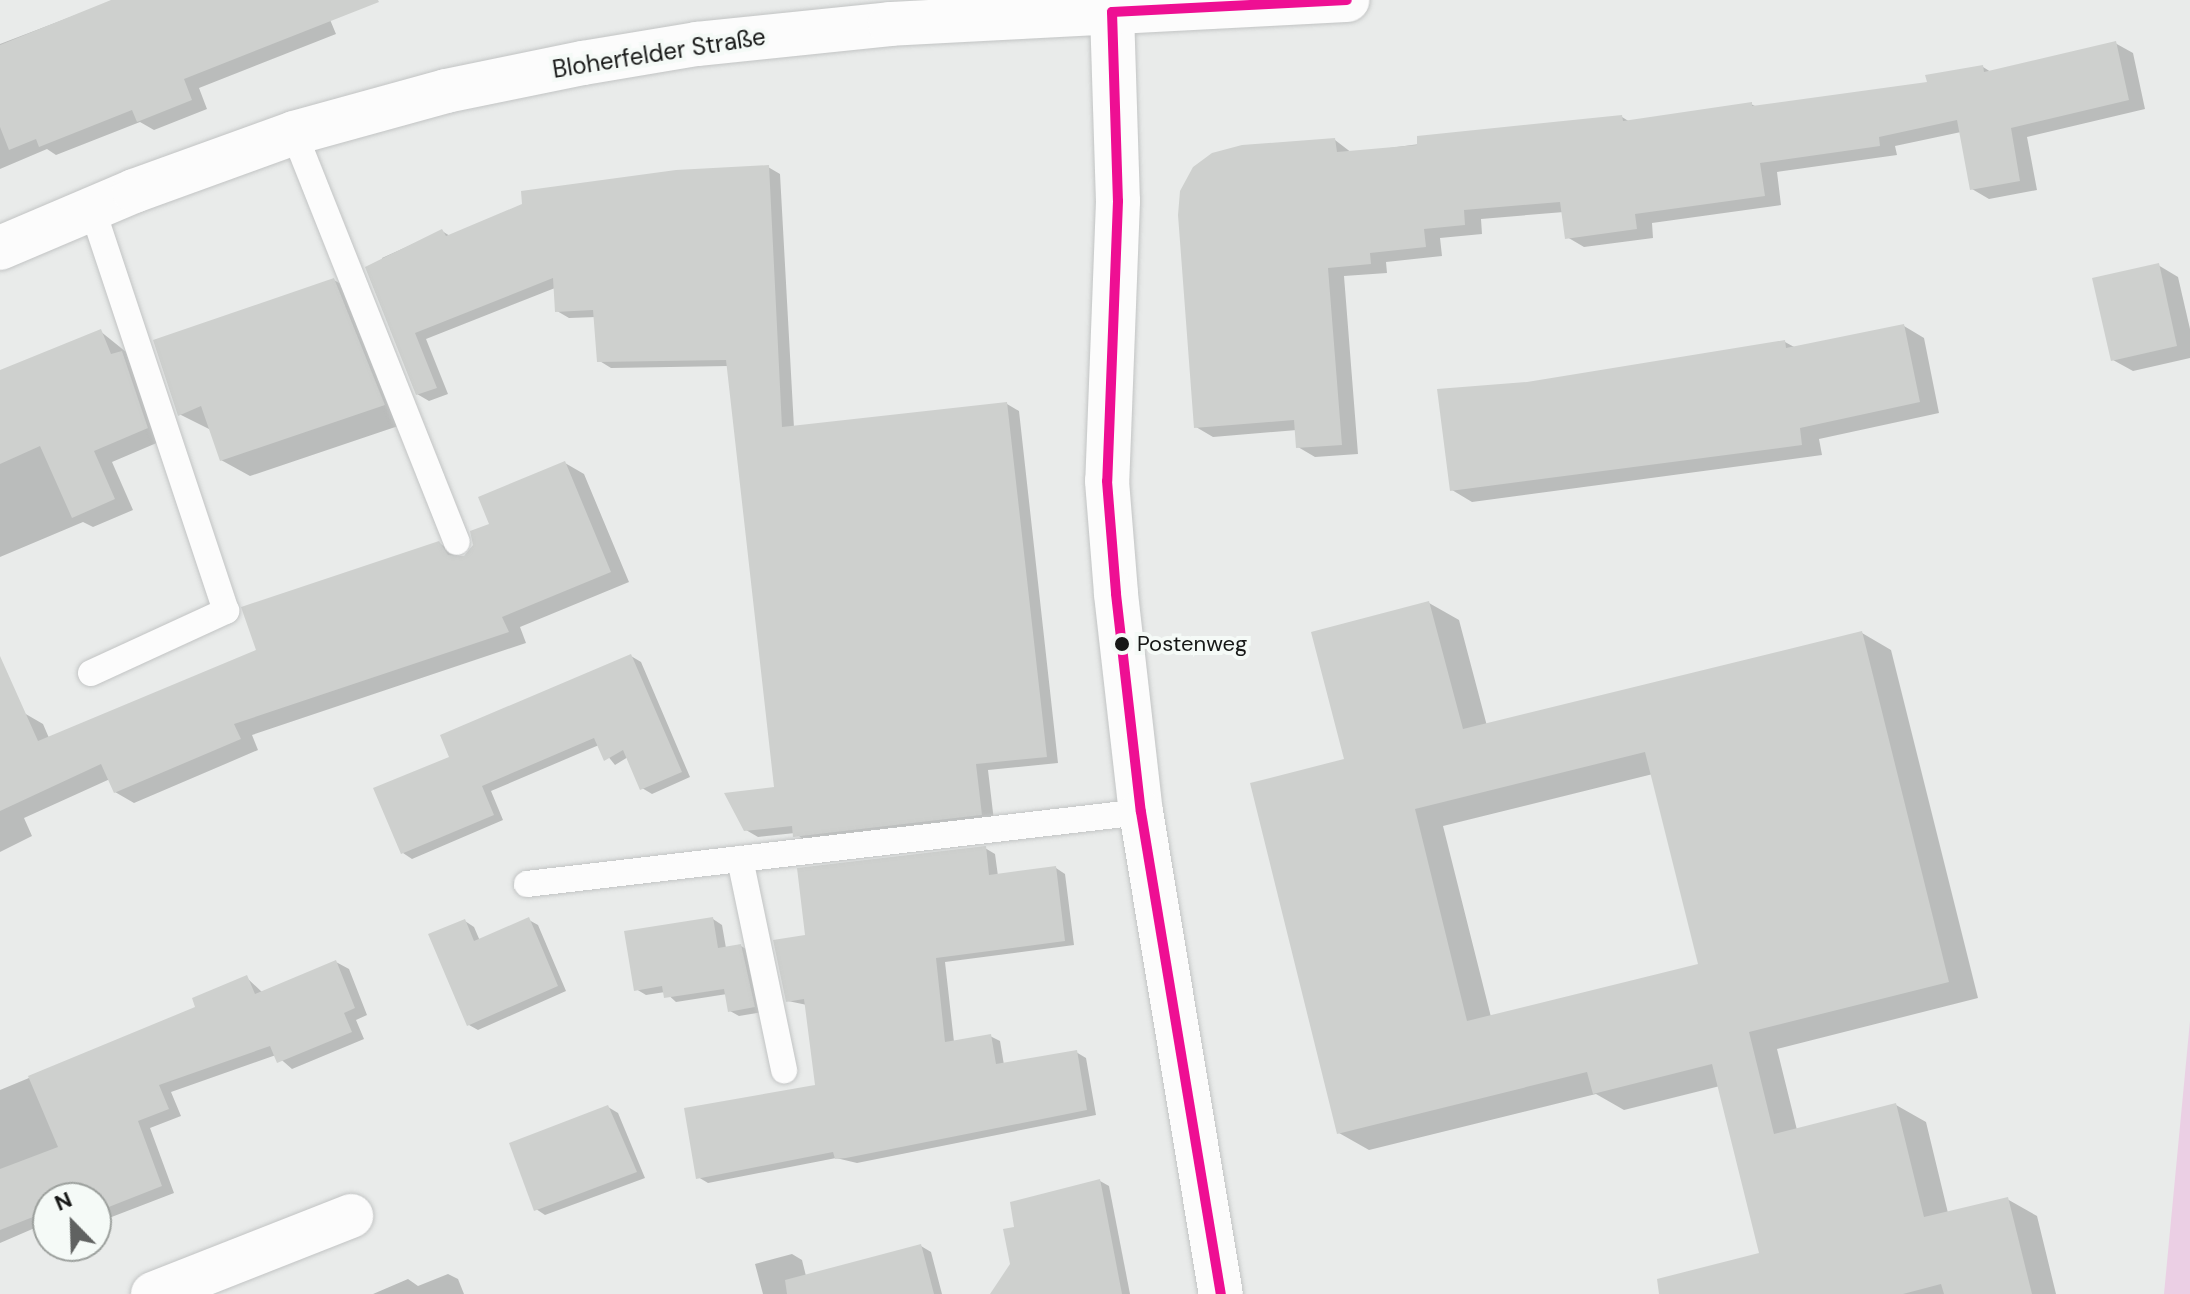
<!DOCTYPE html>
<meta charset="utf-8">
<style>
body{margin:0}
#map{position:relative;width:2190px;height:1294px;overflow:hidden;background:#e9ebea;font-family:"DM Sans",sans-serif}
div>[style]{position:absolute}
[style*='--x']{left:calc(var(--x)*1px);top:calc(var(--y)*1px);width:calc(var(--w)*1px);rotate:calc(var(--a)*1deg)}
.green>*{inset:0;background:#ebcfe4}
.shadow>*{inset:0;background:#0003}
.building>*{inset:0;background:#ced0ce}
.roads{filter:drop-shadow(0 0 2px #c2c4c4) drop-shadow(0 0 2px #c2c4c4)}
.lane>*{height:26px;margin:-13px;padding:0 13px;transform-origin:13px;border-radius:13px;background:#fcfcfc}
.street>*{height:44px;margin:-22px;padding:0 22px;transform-origin:22px;border-radius:22px;background:#fcfcfc}
.secondary>*{height:44px;margin:-22px;padding:0 22px;transform-origin:22px;border-radius:22px;background:#fcfcfc}
.bus-1>*{height:10px;margin:-5px;padding:0 5px;transform-origin:5px;border-radius:5px;background:#ee0f93}
.dots>*{width:22px;height:22px;translate:-50% -50%;box-sizing:border-box;border:4px solid #f5faf7;border-radius:50%}
span{translate:-50% -50%;white-space:nowrap;text-align:center;line-height:1.15;-webkit-text-stroke:8px #f5faf7;paint-order:stroke}
.bus-label{font-size:22px;color:#171817}
.left{translate:0 -50%;text-align:left}
.street-label{font-size:24px;color:#171817}
.north{position:absolute;left:32px;top:1182px;width:80px;height:80px;box-sizing:border-box;background:#f5faf7;border:2px solid #9ca09d;border-radius:50%;rotate:337deg;font-size:22px;font-weight:700;line-height:32px;text-align:center;color:#171817}
.north::after{content:'';display:block;margin:auto;width:28px;height:36px;background:#606261;clip-path:polygon(50% 0,100% 100%,50% 72%,0 100%)}
</style>
<div id="map">
<div class="green">
<div style="clip-path:polygon(2190px 1021px,2190px 1294px,2164px 1294px)"></div>
</div>
<div class="shadow">
<div style="clip-path:polygon(115px 0,364px 0,326px 10px,336px 34px,199px 88px,207px 109px,154px 130px,140px 122px,56px 155px,47px 149px,0 169px,0 44px)"></div>
<div style="clip-path:polygon(2115px 43px,2133px 53px,2145px 109px,2027px 137px,2037px 190px,1989px 199px,1972px 189px,1961px 132px,1895px 146px,1897px 155px,1777px 172px,1781px 205px,1652px 223px,1653px 238px,1584px 247px,1567px 237px,1564px 212px,1481px 219px,1482px 234px,1440px 238px,1442px 256px,1386px 262px,1387px 273px,1344px 276px,1358px 454px,1315px 457px,1298px 447px,1297px 430px,1213px 437px,1196px 427px,1335px 140px,1352px 153px,1622px 117px,1630px 122px,1751px 104px,1757px 107px,1929px 84px,1983px 67px,1991px 72px)"></div>
<div style="clip-path:polygon(768px 167px,780px 174px,794px 428px,1007px 404px,1019px 411px,1058px 763px,988px 770px,994px 821px,807px 842px,795px 833px,758px 837px,746px 830px,777px 789px,729px 366px,611px 368px,598px 360px,596px 317px,569px 318px,557px 311px,555px 288px,426px 339px,448px 394px,429px 401px,417px 394px,382px 258px,442px 231px,450px 236px)"></div>
<div style="clip-path:polygon(2158px 265px,2178px 277px,2190px 329px,2190px 358px,2133px 371px,2113px 360px)"></div>
<div style="clip-path:polygon(334px 280px,363px 297px,413px 421px,250px 476px,221px 460px,211px 430px,179px 414px)"></div>
<div style="clip-path:polygon(1904px 326px,1924px 338px,1939px 413px,1819px 439px,1822px 455px,1472px 502px,1452px 490px,1527px 384px,1785px 342px,1796px 348px)"></div>
<div style="clip-path:polygon(100px 331px,141px 364px,166px 439px,112px 462px,133px 510px,93px 527px,83px 522px,0 557px,0 373px)"></div>
<div style="clip-path:polygon(565px 463px,584px 474px,629px 582px,520px 627px,526px 643px,252px 735px,258px 750px,134px 803px,115px 792px,110px 779px,24px 818px,32px 836px,0 852px,0 725px,24px 713px,43px 724px,49px 738px,258px 651px,439px 543px,464px 559px,492px 525px)"></div>
<div style="clip-path:polygon(evenodd,1429px 603px,1459px 620px,1487px 726px,1862px 633px,1891px 650px,1978px 998px,1777px 1049px,1797px 1130px,1896px 1105px,1926px 1122px,1948px 1213px,2007px 1199px,2037px 1216px,2056px 1294px,1688px 1294px,1761px 1255px,1720px 1086px,1624px 1110px,1596px 1094px,1369px 1150px,1339px 1133px,1347px 761px,1429px 603px,1653px 774px,1700px 965px,1491px 1017px,1443px 826px,1653px 774px)"></div>
<div style="clip-path:polygon(631px 656px,641px 662px,690px 777px,652px 794px,642px 788px,628px 757px,615px 765px,599px 745px,491px 791px,503px 820px,412px 859px,403px 853px,452px 758px)"></div>
<div style="clip-path:polygon(985px 848px,995px 854px,998px 876px,1056px 868px,1065px 874px,1074px 945px,945px 962px,954px 1042px,990px 1036px,1000px 1041px,1004px 1065px,1076px 1052px,1086px 1058px,1096px 1115px,857px 1163px,836px 1158px,708px 1183px,698px 1177px,817px 1087px,807px 1005px,788px 1001px,807px 937px)"></div>
<div style="clip-path:polygon(713px 919px,722px 925px,726px 948px,741px 946px,751px 952px,763px 1012px,739px 1016px,730px 1011px,727px 994px,676px 1002px,665px 992px,646px 995px,636px 989px)"></div>
<div style="clip-path:polygon(529px 920px,538px 925px,566px 991px,478px 1030px,469px 1025px,465px 921px,474px 927px,480px 941px)"></div>
<div style="clip-path:polygon(336px 962px,349px 969px,367px 1015px,356px 1020px,364px 1039px,292px 1069px,276px 1055px,171px 1092px,181px 1116px,150px 1128px,174px 1193px,96px 1223px,96px 1198px,48px 1198px,48px 1231px,44px 1224px,0 1243px,0 1090px,198px 1008px,247px 978px,263px 993px)"></div>
<div style="clip-path:polygon(608px 1107px,618px 1113px,645px 1178px,545px 1215px,536px 1209px)"></div>
<div style="clip-path:polygon(1100px 1181px,1109px 1186px,1130px 1294px,993px 1294px,1012px 1264px)"></div>
<div style="clip-path:polygon(921px 1246px,931px 1252px,942px 1294px,763px 1294px,755px 1264px,792px 1254px,802px 1260px,806px 1276px)"></div>
<div style="clip-path:polygon(448px 1274px,458px 1279px,464px 1294px,373px 1294px,408px 1279px,418px 1286px)"></div>
</div>
<div class="building">
<div style="clip-path:polygon(111px 0,378px 0,379px 2px,184px 79px,192px 100px,137px 122px,132px 110px,39px 147px,36px 139px,9px 150px,0 127px,0 45px)"></div>
<div style="clip-path:polygon(2116px 41px,2129px 100px,2011px 128px,2020px 181px,1970px 190px,1957px 120px,1879px 137px,1880px 146px,1760px 163px,1765px 196px,1635px 214px,1637px 229px,1565px 239px,1560px 202px,1464px 210px,1465px 225px,1424px 229px,1426px 247px,1370px 253px,1371px 264px,1328px 268px,1342px 445px,1296px 448px,1294px 420px,1194px 428px,1178px 215px,1180px 191px,1193px 167px,1212px 153px,1242px 145px,1335px 138px,1337px 152px,1417px 145px,1417px 136px,1622px 115px,1623px 121px,1752px 102px,1752px 106px,1927px 82px,1925px 75px,1983px 65px,1984px 72px)"></div>
<div style="clip-path:polygon(769px 165px,782px 427px,1007px 402px,1047px 757px,976px 764px,982px 815px,793px 837px,792px 826px,744px 831px,724px 793px,774px 787px,726px 360px,597px 362px,593px 310px,555px 312px,553px 278px,415px 333px,437px 388px,416px 395px,365px 267px,442px 229px,446px 236px,522px 204px,521px 191px,676px 170px)"></div>
<div style="clip-path:polygon(2159px 263px,2177px 346px,2111px 361px,2092px 278px)"></div>
<div style="clip-path:polygon(334px 278px,385px 405px,220px 461px,201px 406px,178px 416px,153px 340px)"></div>
<div style="clip-path:polygon(1904px 324px,1920px 402px,1800px 428px,1802px 445px,1450px 491px,1437px 389px,1527px 382px,1785px 340px,1786px 348px)"></div>
<div style="clip-path:polygon(101px 329px,111px 354px,122px 351px,148px 428px,94px 451px,115px 499px,72px 518px,40px 446px,0 464px,0 370px)"></div>
<div style="clip-path:polygon(565px 461px,611px 572px,502px 617px,509px 632px,234px 724px,241px 739px,114px 793px,101px 764px,0 811px,0 656px,38px 741px,256px 650px,241px 607px,439px 541px,448px 555px,464px 556px,473px 545px,470px 531px,489px 524px,478px 497px)"></div>
<div style="clip-path:polygon(evenodd,1429px 601px,1463px 729px,1862px 631px,1949px 982px,1749px 1032px,1774px 1134px,1896px 1103px,1924px 1217px,2008px 1197px,2032px 1294px,1944px 1294px,1941px 1284px,1903px 1294px,1659px 1294px,1657px 1279px,1759px 1253px,1712px 1064px,1593px 1094px,1587px 1072px,1337px 1134px,1250px 783px,1344px 759px,1311px 632px,1429px 601px,1645px 752px,1698px 964px,1467px 1021px,1415px 809px,1645px 752px)"></div>
<div style="clip-path:polygon(631px 654px,682px 772px,640px 790px,623px 750px,604px 761px,594px 738px,482px 786px,494px 815px,401px 854px,373px 788px,449px 757px,440px 735px)"></div>
<div style="clip-path:polygon(986px 846px,989px 875px,1056px 866px,1065px 941px,936px 958px,945px 1042px,991px 1034px,996px 1064px,1077px 1050px,1087px 1110px,846px 1158px,835px 1159px,833px 1152px,696px 1179px,684px 1108px,815px 1085px,804px 999px,786px 1002px,773px 940px,805px 935px,797px 868px)"></div>
<div style="clip-path:polygon(529px 917px,558px 986px,467px 1026px,428px 934px,465px 919px,474px 941px)"></div>
<div style="clip-path:polygon(713px 917px,718px 948px,741px 944px,755px 1007px,728px 1012px,724px 989px,664px 998px,662px 986px,634px 991px,624px 931px)"></div>
<div style="clip-path:polygon(336px 960px,355px 1008px,344px 1013px,352px 1032px,277px 1063px,270px 1046px,159px 1085px,169px 1109px,138px 1121px,162px 1186px,96px 1212px,96px 1198px,48px 1198px,48px 1230px,38px 1215px,0 1230px,0 1169px,58px 1147px,28px 1076px,195px 1007px,192px 998px,247px 975px,255px 994px)"></div>
<div style="clip-path:polygon(608px 1105px,637px 1172px,534px 1211px,509px 1143px)"></div>
<div style="clip-path:polygon(1100px 1179px,1122px 1294px,990px 1294px,1010px 1264px,1003px 1229px,1014px 1227px,1010px 1202px)"></div>
<div style="clip-path:polygon(921px 1244px,934px 1294px,787px 1294px,785px 1280px)"></div>
</div>
<div class="roads">
<div class="lane">
<div style="--x:294;--y:133;--w:440;--a:68.3"></div>
<div style="--x:91;--y:673;--w:149;--a:-24.7"></div>
<div style="--x:226;--y:611;--w:424;--a:-108.4"></div>
<div style="--x:740;--y:859;--w:216;--a:78.2"></div>
<div style="--x:527;--y:884;--w:618;--a:-6.69"></div>
</div>
<div class="street">
<div style="--x:1112;--y:12;--w:189;--a:88.2"></div>
<div style="--x:1118;--y:201;--w:280;--a:92.2"></div>
<div style="--x:1107;--y:481;--w:113;--a:85.4"></div>
<div style="--x:1116;--y:594;--w:219;--a:83.5"></div>
<div style="--x:1141;--y:812;--w:489;--a:80.6"></div>
<div style="--x:153;--y:1294;--w:213;--a:-21.5"></div>
</div>
<div class="secondary">
<div style="--x:0;--y:248;--w:146;--a:-23"></div>
<div style="--x:134;--y:191;--w:170;--a:-19.9"></div>
<div style="--x:294;--y:133;--w:158;--a:-15.4"></div>
<div style="--x:446;--y:91;--w:140;--a:-11.6"></div>
<div style="--x:583;--y:63;--w:116;--a:-9.5"></div>
<div style="--x:697;--y:44;--w:194;--a:-5.9"></div>
<div style="--x:890;--y:24;--w:458;--a:-3"></div>
</div>
</div>
<div class="bus-1">
<div style="--x:1112;--y:12;--w:189;--a:88.2"></div>
<div style="--x:1118;--y:201;--w:280;--a:92.2"></div>
<div style="--x:1107;--y:481;--w:113;--a:85.4"></div>
<div style="--x:1116;--y:594;--w:219;--a:83.5"></div>
<div style="--x:1141;--y:812;--w:489;--a:80.6"></div>
<div style="--x:1112;--y:12;--w:235;--a:-2.9"></div>
</div>
<div class="dots">
<div style="left:1122px;top:644px;background:#171817"></div>
</div>
<div class="bus-label">
<span class="left" style="left:1137px;top:644px">Postenweg</span>
</div>
<div class="street-label">
<span style="left:659px;top:53px;rotate:-9deg">Bloherfelder Straße</span>
</div>
<div class="north">N</div>
</div>
